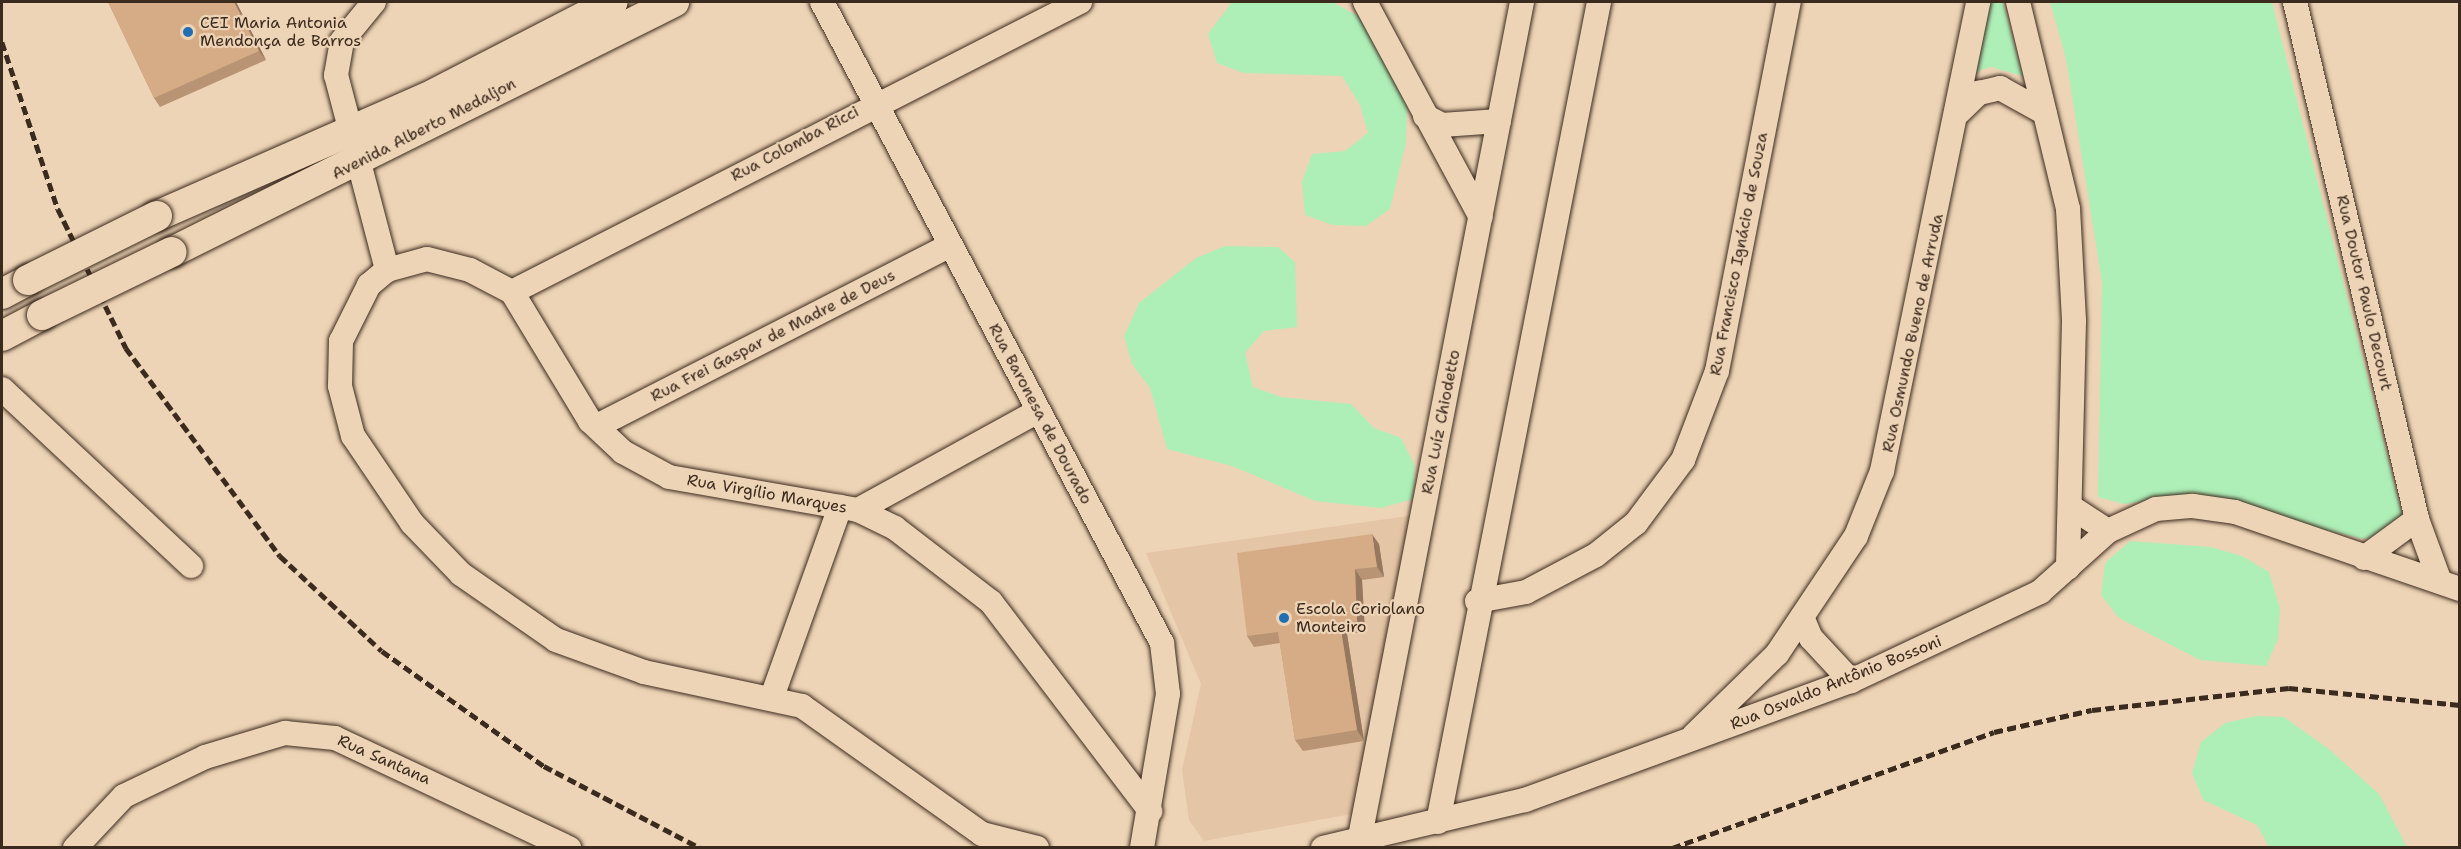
<!DOCTYPE html>
<meta charset="utf-8">
<style>
body{margin:0}
#map{position:relative;width:2461px;height:849px;overflow:hidden;background:#eed4b6;font-family:"Shantell Sans",sans-serif}
div>[style]{position:absolute}
[style*='--x']{left:calc(var(--x)*1px);top:calc(var(--y)*1px);width:calc(var(--w)*1px);rotate:calc(var(--a)*1deg)}
.built>*{inset:0;background:#e4c5a5}
.green>*{inset:0;background:#aeefb8}
.roads{filter:drop-shadow(0 0 2px #3b2a1e) drop-shadow(0 0 2px #3b2a1e)}
.minor>*{height:24px;margin:-12px;padding:0 12px;transform-origin:12px;border-radius:12px;background:#eed4b6}
.major>*{height:30px;margin:-15px;padding:0 15px;transform-origin:15px;border-radius:15px;background:#eed4b6}
.rail>*{height:4.5px;margin-top:-2.25px;transform-origin:0;background:repeating-linear-gradient(90deg,#3b2a1e 0 9px,transparent 0 13.5px)}
.bridges{filter:drop-shadow(0 0 2px #3b2a1e) drop-shadow(0 0 2px #3b2a1e)}
.major-bridge>*{height:30px;margin:-15px;padding:0 15px;transform-origin:15px;border-radius:15px;background:#eed4b6}
.wall>*{inset:0;background:#b89474}
.shaded-wall>*{inset:0;background:#96785e}
.building>*{inset:0;background:#d6ac87}
.dots>*{width:16px;height:16px;translate:-50% -50%;box-sizing:border-box;border:3px solid #eed4b6;border-radius:50%}
span{translate:-50% -50%;white-space:nowrap;text-align:center;line-height:1.15;-webkit-text-stroke:4.5px #eed4b6;paint-order:stroke}
.poi-label{font-size:16px;color:#3b2a1e}
.left{translate:0 -50%;text-align:left}
.street-label{font-size:16px;color:#3b2a1e}
.frame{position:absolute;inset:0;border:3px solid #3b2a1e;pointer-events:none}
</style>
<div id="map">
<div class="built">
<div style="clip-path:polygon(1415px 515px,1357px 813px,1204px 841px,1189px 820px,1182px 770px,1201px 684px,1146px 553px)"></div>
</div>
<div class="green">
<div style="clip-path:polygon(1232px 2px,1332px 2px,1377px 26px,1408px 78px,1406px 143px,1390px 209px,1366px 226px,1333px 225px,1305px 215px,1302px 182px,1312px 154px,1345px 151px,1368px 133px,1360px 105px,1342px 76px,1244px 73px,1217px 63px,1208px 34px)"></div>
<div style="clip-path:polygon(1986px 2px,2003px 2px,2023px 76px,1991px 67px,1975px 72px)"></div>
<div style="clip-path:polygon(2050px 2px,2272px 2px,2403px 518px,2388px 536px,2364px 539px,2182px 497px,2124px 504px,2098px 497px,2102px 282px,2066px 59px)"></div>
<div style="clip-path:polygon(1225px 246px,1278px 247px,1295px 262px,1297px 327px,1264px 331px,1245px 353px,1253px 387px,1281px 397px,1351px 404px,1374px 428px,1401px 438px,1415px 466px,1413px 499px,1381px 508px,1315px 501px,1232px 466px,1167px 449px,1150px 388px,1132px 364px,1124px 336px,1139px 303px,1196px 258px)"></div>
<div style="clip-path:polygon(2130px 541px,2211px 547px,2242px 556px,2269px 572px,2280px 608px,2278px 639px,2266px 666px,2200px 660px,2119px 618px,2101px 595px,2105px 563px)"></div>
<div style="clip-path:polygon(2256px 716px,2284px 717px,2330px 750px,2379px 794px,2407px 847px,2269px 847px,2257px 825px,2203px 800px,2192px 773px,2201px 742px,2225px 723px)"></div>
</div>
<div class="roads">
<div class="minor">
<div style="--x:374;--y:2;--w:50;--a:129.4"></div>
<div style="--x:342;--y:41;--w:35;--a:100"></div>
<div style="--x:336;--y:75;--w:202;--a:75.3"></div>
<div style="--x:822;--y:2;--w:726;--a:62.06"></div>
<div style="--x:1162;--y:643;--w:51;--a:83.3"></div>
<div style="--x:1168;--y:694;--w:156;--a:99.6"></div>
<div style="--x:1365;--y:2;--w:244;--a:61.7"></div>
<div style="--x:2018;--y:2;--w:213;--a:76.4"></div>
<div style="--x:2068;--y:209;--w:112;--a:86.9"></div>
<div style="--x:2074;--y:321;--w:247;--a:91.4"></div>
<div style="--x:2295;--y:2;--w:531;--a:76.72"></div>
<div style="--x:2417;--y:519;--w:67;--a:69.9"></div>
<div style="--x:1959;--y:112;--w:28;--a:-44"></div>
<div style="--x:1979;--y:93;--w:22;--a:-13"></div>
<div style="--x:2000;--y:88;--w:51;--a:29.1"></div>
<div style="--x:1425;--y:116;--w:19;--a:28"></div>
<div style="--x:1442;--y:125;--w:57;--a:-4"></div>
<div style="--x:512;--y:292;--w:638;--a:-27.05"></div>
<div style="--x:2;--y:389;--w:259;--a:43.1"></div>
<div style="--x:597;--y:426;--w:397;--a:-27.1"></div>
<div style="--x:2071;--y:507;--w:44;--a:33"></div>
<div style="--x:858;--y:510;--w:205;--a:-28.8"></div>
<div style="--x:2364;--y:558;--w:66;--a:-36.3"></div>
<div style="--x:1477;--y:601;--w:50;--a:-10.4"></div>
<div style="--x:1526;--y:592;--w:79;--a:-27.9"></div>
<div style="--x:1596;--y:555;--w:51;--a:-38.7"></div>
<div style="--x:1636;--y:523;--w:79;--a:-53.3"></div>
<div style="--x:1683;--y:460;--w:95;--a:-69.1"></div>
<div style="--x:1717;--y:371;--w:376;--a:-79"></div>
<div style="--x:1802;--y:617;--w:23;--a:67"></div>
<div style="--x:1811;--y:638;--w:59;--a:47.1"></div>
<div style="--x:772;--y:697;--w:202;--a:-70.3"></div>
<div style="--x:1694;--y:735;--w:116;--a:-44.3"></div>
<div style="--x:1777;--y:654;--w:142;--a:-56.2"></div>
<div style="--x:1856;--y:536;--w:70;--a:-68.2"></div>
<div style="--x:1882;--y:471;--w:479;--a:-78.4"></div>
<div style="--x:1438;--y:822;--w:836;--a:-78.89"></div>
<div style="--x:1359;--y:842;--w:856;--a:-79.02"></div>
<div style="--x:75;--y:848;--w:71;--a:-46.7"></div>
<div style="--x:124;--y:796;--w:90;--a:-25.7"></div>
<div style="--x:205;--y:757;--w:84;--a:-16.7"></div>
<div style="--x:285;--y:733;--w:50;--a:5.7"></div>
<div style="--x:335;--y:738;--w:259;--a:25.2"></div>
<div style="--x:1037;--y:848;--w:57;--a:-165.7"></div>
<div style="--x:982;--y:834;--w:221;--a:-144.6"></div>
<div style="--x:802;--y:706;--w:162;--a:-167.9"></div>
<div style="--x:644;--y:672;--w:94;--a:-160"></div>
<div style="--x:556;--y:640;--w:116;--a:-145.2"></div>
<div style="--x:461;--y:574;--w:71;--a:-133.9"></div>
<div style="--x:412;--y:523;--w:105;--a:-124.1"></div>
<div style="--x:353;--y:436;--w:52;--a:-104.6"></div>
<div style="--x:340;--y:386;--w:45;--a:-88.7"></div>
<div style="--x:341;--y:341;--w:63;--a:-63.4"></div>
<div style="--x:369;--y:285;--w:23;--a:-40"></div>
<div style="--x:387;--y:270;--w:41;--a:-15.4"></div>
<div style="--x:427;--y:259;--w:44;--a:14.3"></div>
<div style="--x:470;--y:270;--w:47;--a:27.6"></div>
<div style="--x:512;--y:292;--w:151;--a:58.8"></div>
<div style="--x:590;--y:421;--w:45;--a:43.2"></div>
<div style="--x:623;--y:452;--w:52;--a:28.5"></div>
<div style="--x:669;--y:477;--w:192;--a:9.9"></div>
<div style="--x:858;--y:510;--w:41;--a:25.9"></div>
<div style="--x:895;--y:528;--w:121;--a:37.6"></div>
<div style="--x:991;--y:602;--w:263;--a:52.7"></div>
<div style="--x:1323;--y:848;--w:208;--a:-13.4"></div>
<div style="--x:1525;--y:800;--w:347;--a:-20.1"></div>
<div style="--x:1851;--y:681;--w:209;--a:-25.2"></div>
<div style="--x:2040;--y:592;--w:91;--a:-41.9"></div>
<div style="--x:2108;--y:531;--w:53;--a:-24.6"></div>
<div style="--x:2156;--y:509;--w:37;--a:-5"></div>
<div style="--x:2193;--y:506;--w:42;--a:8.1"></div>
<div style="--x:2235;--y:512;--w:238;--a:18.9"></div>
</div>
<div class="major">
<div style="--x:157;--y:216;--w:292;--a:-23.7"></div>
<div style="--x:424;--y:99;--w:212;--a:-27.2"></div>
<div style="--x:172;--y:252;--w:561;--a:-26.47"></div>
<div style="--x:2;--y:294;--w:30;--a:-28"></div>
<div style="--x:2;--y:336;--w:45;--a:-27.7"></div>
</div>
</div>
<div class="rail">
<div style="--x:2;--y:42;--w:176;--a:71.5"></div>
<div style="--x:58;--y:209;--w:155;--a:63.9"></div>
<div style="--x:126;--y:348;--w:259;--a:53.5"></div>
<div style="--x:280;--y:556;--w:139;--a:43"></div>
<div style="--x:382;--y:651;--w:199;--a:35.4"></div>
<div style="--x:544;--y:766;--w:176;--a:27.7"></div>
<div style="--x:1672;--y:848;--w:342;--a:-19.8"></div>
<div style="--x:1994;--y:732;--w:100;--a:-12.7"></div>
<div style="--x:2092;--y:710;--w:198;--a:-6.4"></div>
<div style="--x:2289;--y:688;--w:172;--a:5.7"></div>
</div>
<div class="bridges">
<div class="major-bridge">
<div style="--x:28;--y:280;--w:144;--a:-26.4"></div>
<div style="--x:42;--y:315;--w:144;--a:-25.9"></div>
</div>
</div>
<div class="wall">
<div style="clip-path:polygon(108px 2px,236px 2px,266px 60px,160px 107px,154px 98px)"></div>
<div style="clip-path:polygon(1379px 544px,1384px 577px,1362px 580px,1365px 632px,1347px 634px,1364px 741px,1303px 751px,1295px 740px,1280px 643px,1254px 647px,1247px 636px)"></div>
</div>
<div class="shaded-wall">
<div style="clip-path:polygon(234px 2px,236px 2px,266px 60px,259px 51px)"></div>
<div style="clip-path:polygon(1372px 534px,1379px 544px,1384px 577px,1377px 567px)"></div>
<div style="clip-path:polygon(1355px 569px,1362px 580px,1365px 632px,1357px 621px)"></div>
<div style="clip-path:polygon(1340px 624px,1347px 634px,1364px 741px,1357px 730px)"></div>
</div>
<div class="building">
<div style="clip-path:polygon(108px 2px,234px 2px,259px 51px,154px 98px)"></div>
<div style="clip-path:polygon(1372px 534px,1377px 567px,1355px 569px,1357px 621px,1340px 624px,1357px 730px,1295px 740px,1278px 632px,1247px 636px,1237px 553px)"></div>
</div>
<div class="dots">
<div style="left:188px;top:32px;background:#1f6fb2"></div>
<div style="left:1284px;top:618px;background:#1f6fb2"></div>
</div>
<div class="poi-label">
<span class="left" style="left:200px;top:32px">CEI Maria Antonia<br>Mendonça de Barros</span>
<span class="left" style="left:1296px;top:618px">Escola Coriolano<br>Monteiro</span>
</div>
<div class="street-label">
<span style="left:424px;top:129px;rotate:-27deg">Avenida Alberto Medaljon</span>
<span style="left:795px;top:144px;rotate:-28deg">Rua Colomba Ricci</span>
<span style="left:1739px;top:254px;rotate:-79deg">Rua Francisco Ignácio de Souza</span>
<span style="left:2364px;top:293px;rotate:77deg">Rua Doutor Paulo Decourt</span>
<span style="left:1913px;top:333px;rotate:-78deg">Rua Osmundo Bueno de Arruda</span>
<span style="left:773px;top:336px;rotate:-27deg">Rua Frei Gaspar de Madre de Deus</span>
<span style="left:1040px;top:414px;rotate:62deg">Rua Baronesa de Dourado</span>
<span style="left:1441px;top:422px;rotate:-79deg">Rua Luíz Chiodetto</span>
<span style="left:767px;top:494px;rotate:10deg">Rua Virgílio Marques</span>
<span style="left:1836px;top:683px;rotate:-22deg">Rua Osvaldo Antônio Bossoni</span>
<span style="left:384px;top:760px;rotate:24deg">Rua Santana</span>
</div>
<div class="frame"></div>
</div>
